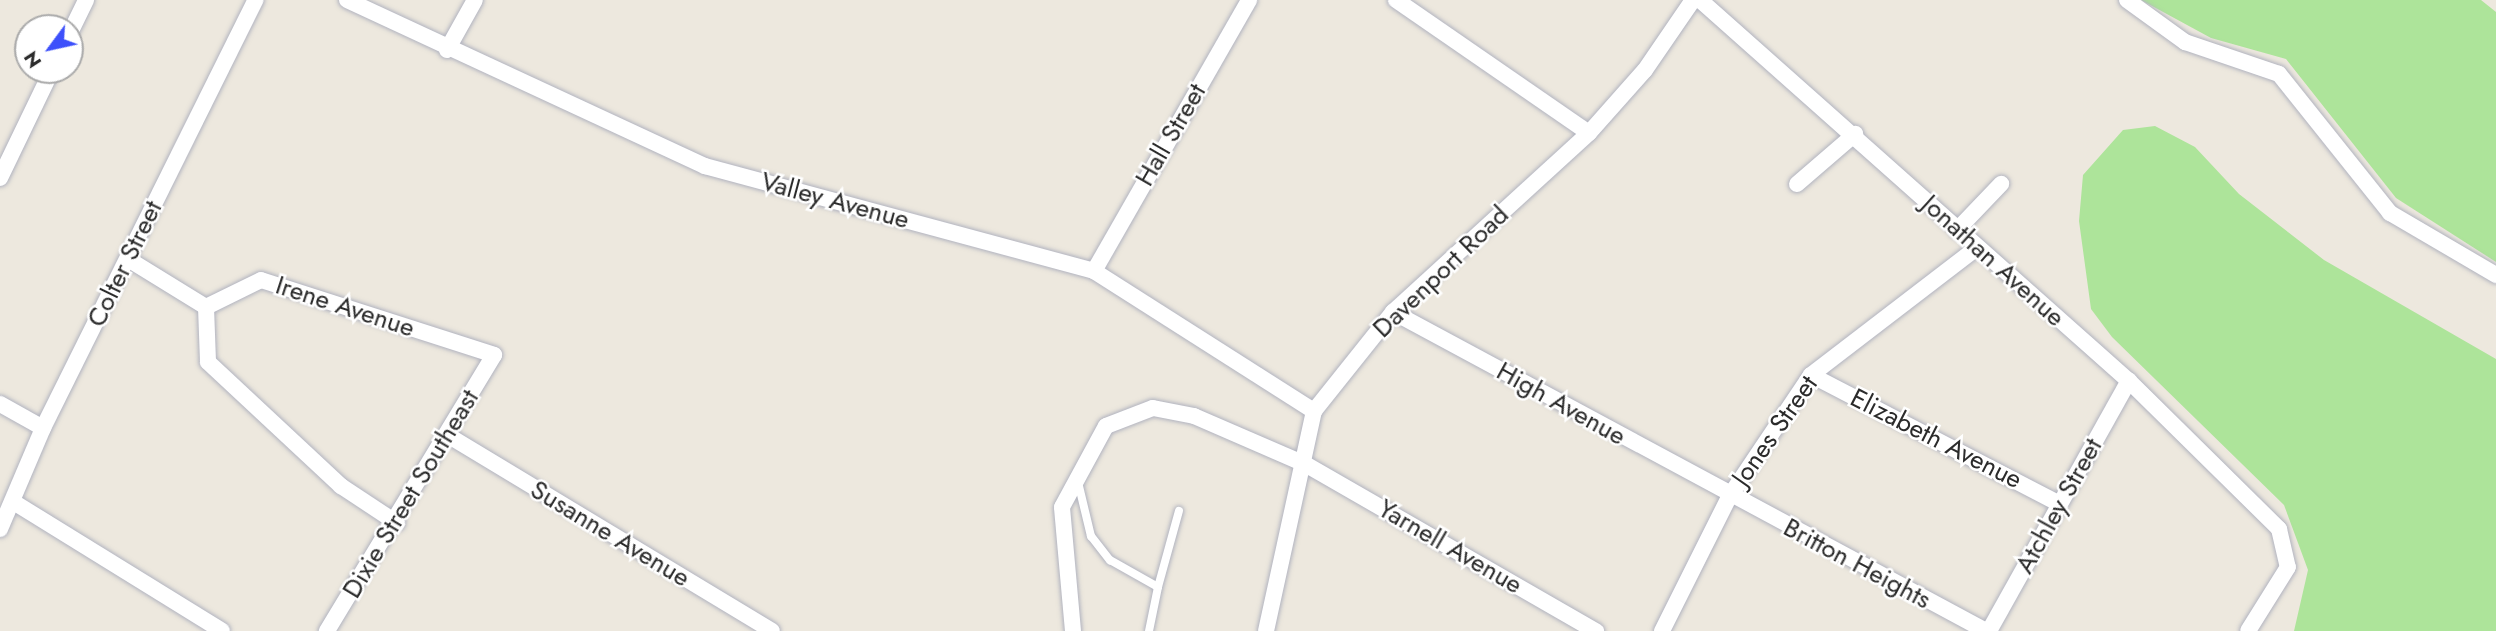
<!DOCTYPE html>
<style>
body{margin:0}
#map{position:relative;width:2496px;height:631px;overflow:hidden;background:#ede8de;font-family:Jost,sans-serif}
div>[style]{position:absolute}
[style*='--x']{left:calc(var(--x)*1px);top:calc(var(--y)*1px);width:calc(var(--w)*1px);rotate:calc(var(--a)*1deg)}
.green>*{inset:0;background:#ade49a}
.roads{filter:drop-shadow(0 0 2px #b1b3bf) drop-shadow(0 0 2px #b1b3bf)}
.service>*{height:8px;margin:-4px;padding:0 4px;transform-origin:4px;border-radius:4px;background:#fff}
.minor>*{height:16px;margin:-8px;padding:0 8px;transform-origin:8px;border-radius:8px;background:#fff}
span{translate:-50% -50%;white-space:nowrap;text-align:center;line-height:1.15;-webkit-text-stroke:5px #fff;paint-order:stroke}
.street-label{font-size:26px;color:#2b2b2b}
.north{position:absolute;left:14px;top:14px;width:70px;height:70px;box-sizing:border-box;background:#fff;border:2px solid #aaa;border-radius:50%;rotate:237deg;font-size:19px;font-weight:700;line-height:28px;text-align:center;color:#2b2b2b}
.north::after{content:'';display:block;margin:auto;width:24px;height:32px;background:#3d50fb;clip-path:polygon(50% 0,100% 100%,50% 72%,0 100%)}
</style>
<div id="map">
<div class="green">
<div style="clip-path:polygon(2141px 0,2481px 0,2496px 12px,2496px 262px,2396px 198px,2286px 59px,2211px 38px)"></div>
<div style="clip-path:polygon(2155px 126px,2195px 147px,2239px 194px,2324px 260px,2496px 359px,2496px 631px,2294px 631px,2308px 570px,2284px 505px,2112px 337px,2091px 309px,2079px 221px,2083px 175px,2123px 130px)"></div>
</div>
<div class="roads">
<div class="service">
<div style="--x:1078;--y:482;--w:56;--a:76.5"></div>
<div style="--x:1091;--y:536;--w:31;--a:52"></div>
<div style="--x:1110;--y:560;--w:55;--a:29.4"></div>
<div style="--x:1158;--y:587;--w:79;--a:-74.6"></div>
<div style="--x:1149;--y:631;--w:45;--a:-78.4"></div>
</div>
<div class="minor">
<div style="--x:347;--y:0;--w:395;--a:24.9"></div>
<div style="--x:705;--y:166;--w:403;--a:15.1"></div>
<div style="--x:1094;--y:271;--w:261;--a:32.5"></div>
<div style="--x:1396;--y:0;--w:234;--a:34.6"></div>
<div style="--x:1700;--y:0;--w:574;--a:41.61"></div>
<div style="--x:2129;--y:381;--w:211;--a:44.6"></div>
<div style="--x:2279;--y:529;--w:39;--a:77"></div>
<div style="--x:2288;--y:567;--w:75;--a:122"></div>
<div style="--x:2127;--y:0;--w:72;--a:35.9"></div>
<div style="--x:2185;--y:42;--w:99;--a:18.8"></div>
<div style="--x:2279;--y:74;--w:178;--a:51.4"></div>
<div style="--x:2390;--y:213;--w:123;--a:30.3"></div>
<div style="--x:70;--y:33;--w:37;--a:-64"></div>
<div style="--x:447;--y:50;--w:57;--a:-60.8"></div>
<div style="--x:0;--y:178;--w:120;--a:-64.3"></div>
<div style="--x:1797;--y:184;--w:77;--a:-40.8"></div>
<div style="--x:1957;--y:230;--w:64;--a:-46.3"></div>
<div style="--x:128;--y:259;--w:92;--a:31.6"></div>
<div style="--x:1094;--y:271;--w:312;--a:-60.2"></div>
<div style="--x:206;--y:307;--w:61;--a:-26.1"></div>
<div style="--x:261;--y:280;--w:245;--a:17.8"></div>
<div style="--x:494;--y:355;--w:323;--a:121.2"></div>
<div style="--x:206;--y:307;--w:55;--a:87.9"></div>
<div style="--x:208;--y:362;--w:182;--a:43"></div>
<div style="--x:341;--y:486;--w:67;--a:33.5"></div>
<div style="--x:1393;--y:312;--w:673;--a:28.28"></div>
<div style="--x:1811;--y:375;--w:280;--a:27.4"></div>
<div style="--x:0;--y:404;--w:49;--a:29.2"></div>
<div style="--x:449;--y:436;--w:377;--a:31.1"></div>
<div style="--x:15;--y:503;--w:243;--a:31.7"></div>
<div style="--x:0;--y:529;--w:110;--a:-66.9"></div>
<div style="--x:43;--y:428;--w:478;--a:-63.6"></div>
<div style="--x:1073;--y:631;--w:124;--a:-95.1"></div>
<div style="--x:1062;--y:507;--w:92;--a:-61.5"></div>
<div style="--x:1106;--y:426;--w:50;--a:-21"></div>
<div style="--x:1153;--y:408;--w:42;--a:11"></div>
<div style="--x:1194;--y:416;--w:121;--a:23.4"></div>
<div style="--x:1305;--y:464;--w:336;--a:29.9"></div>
<div style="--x:1266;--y:631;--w:225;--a:-77.7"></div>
<div style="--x:1314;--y:411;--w:127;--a:-51.4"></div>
<div style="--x:1393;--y:312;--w:265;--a:-42.4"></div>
<div style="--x:1589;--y:133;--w:84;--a:-48.4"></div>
<div style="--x:1645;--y:70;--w:85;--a:-55.6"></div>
<div style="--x:1662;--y:631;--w:150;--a:-63.4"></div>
<div style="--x:1729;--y:497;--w:147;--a:-56.1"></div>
<div style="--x:1811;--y:375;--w:205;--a:-37.5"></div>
<div style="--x:1989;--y:631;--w:287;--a:-60.8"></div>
</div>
</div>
<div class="street-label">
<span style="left:1171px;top:135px;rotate:-60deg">Hall Street</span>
<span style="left:835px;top:201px;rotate:15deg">Valley Avenue</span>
<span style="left:1993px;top:261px;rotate:42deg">Jonathan Avenue</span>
<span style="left:125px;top:264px;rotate:-64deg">Colter Street</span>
<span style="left:1441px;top:272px;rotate:-44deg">Davenport Road</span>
<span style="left:345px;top:307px;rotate:18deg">Irene Avenue</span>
<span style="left:1561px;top:404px;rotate:29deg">High Avenue</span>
<span style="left:1775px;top:431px;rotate:-55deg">Jones Street</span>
<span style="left:1936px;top:439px;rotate:27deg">Elizabeth Avenue</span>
<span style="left:411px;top:494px;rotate:-59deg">Dixie Street Southeast</span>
<span style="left:2059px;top:506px;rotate:-61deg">Atchley Street</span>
<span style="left:610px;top:534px;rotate:31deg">Susanne Avenue</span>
<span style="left:1450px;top:547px;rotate:30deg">Yarnell Avenue</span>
<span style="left:1857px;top:564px;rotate:28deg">Britton Heights</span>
</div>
<div class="north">N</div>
</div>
